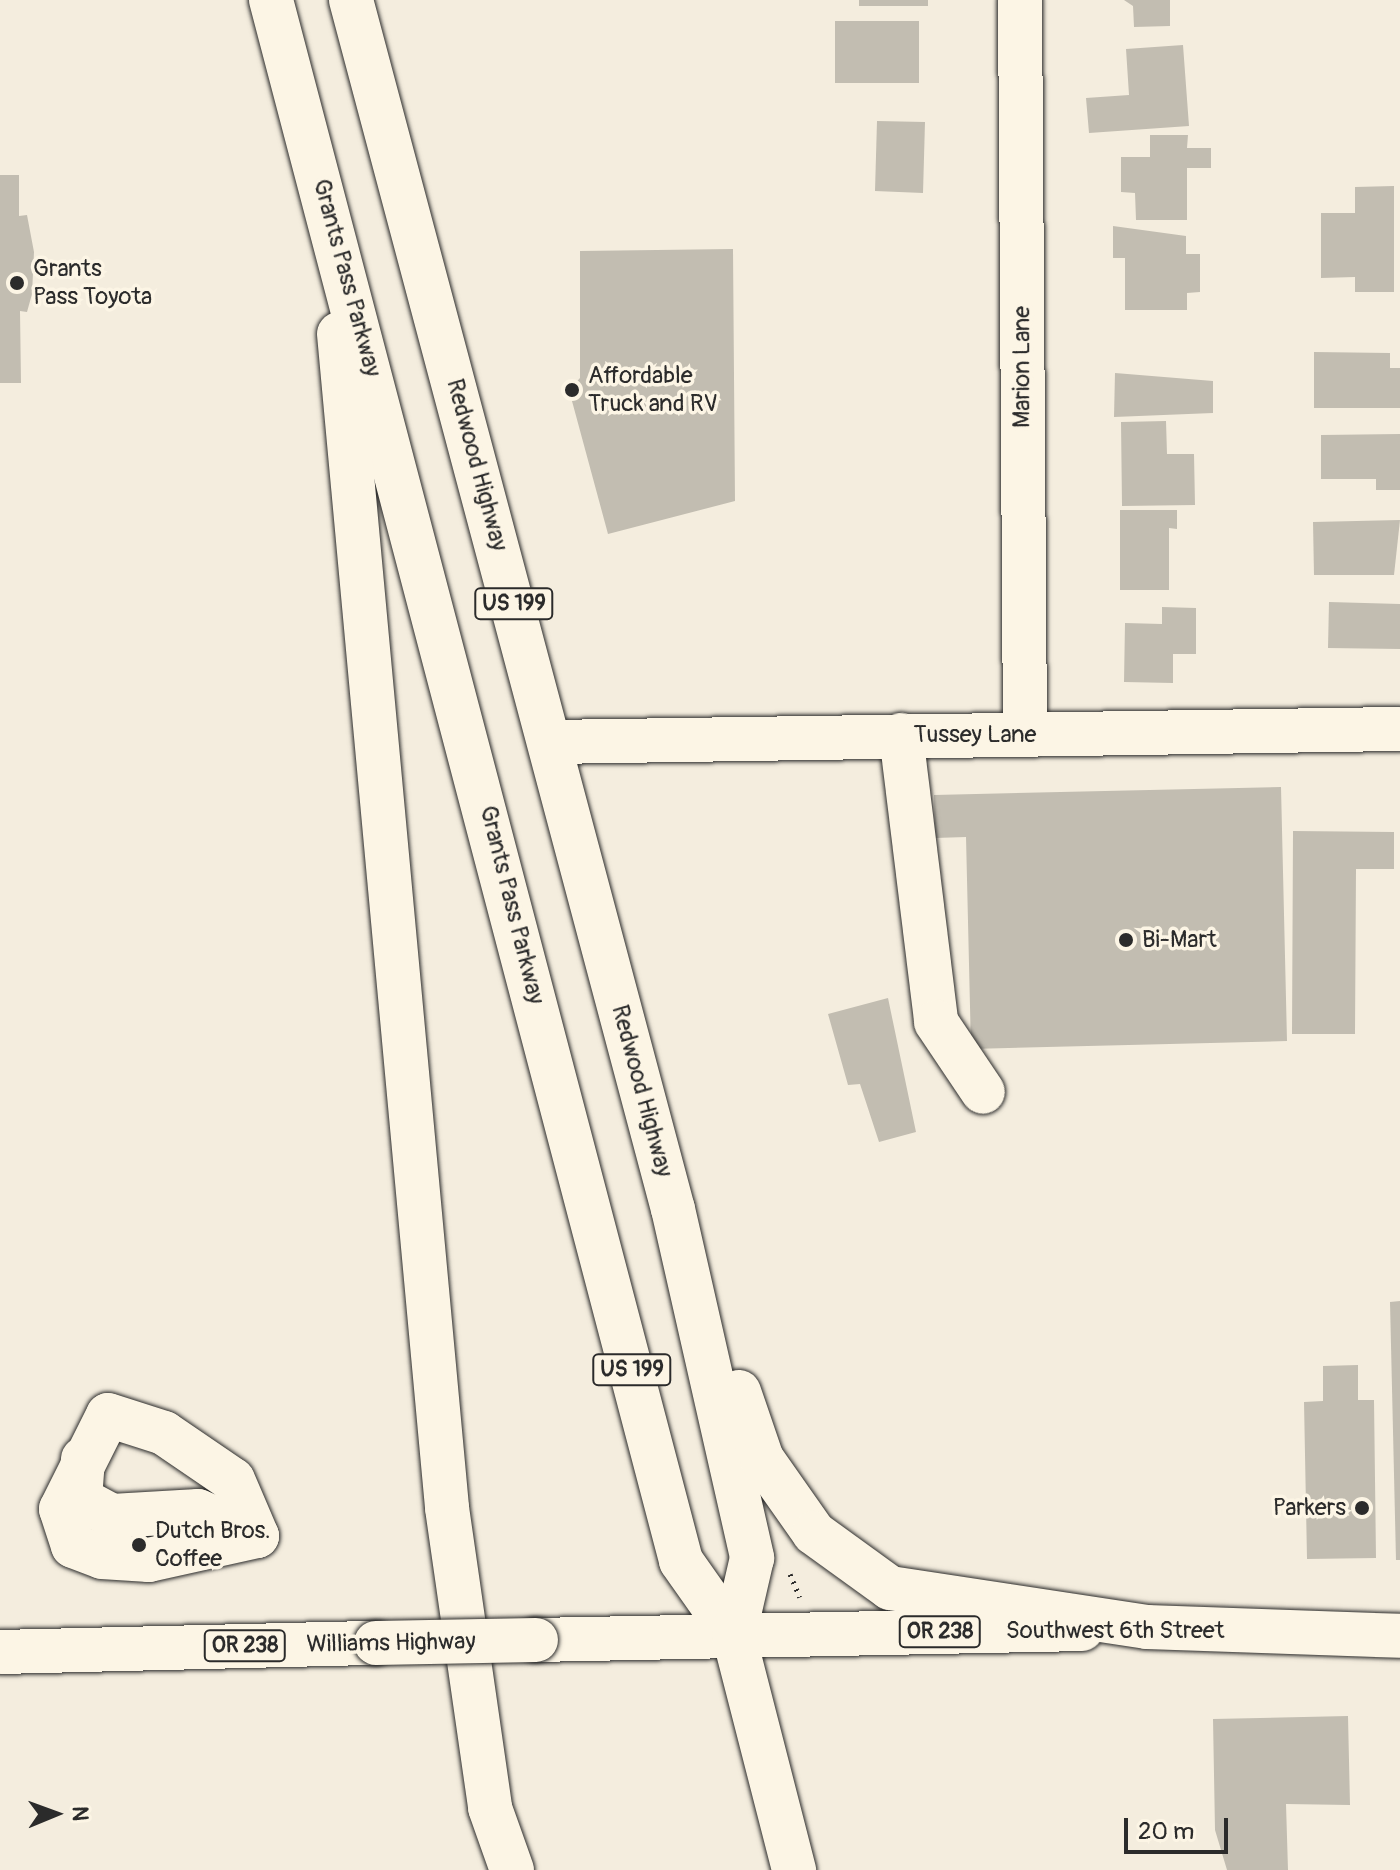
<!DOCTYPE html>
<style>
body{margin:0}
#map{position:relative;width:1400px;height:1870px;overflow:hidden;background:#f4edde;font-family:Pangolin,sans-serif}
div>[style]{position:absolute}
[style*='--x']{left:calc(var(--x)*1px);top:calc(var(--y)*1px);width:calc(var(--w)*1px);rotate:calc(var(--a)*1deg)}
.building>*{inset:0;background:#c2bdb1}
.path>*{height:5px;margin-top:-2.5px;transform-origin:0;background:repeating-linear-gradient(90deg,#2b2b2b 0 2px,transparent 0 8px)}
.roads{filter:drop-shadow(0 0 2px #2b2b2b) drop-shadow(0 0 2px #2b2b2b)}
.minor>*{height:44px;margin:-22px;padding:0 22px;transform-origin:22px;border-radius:22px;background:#fcf5e5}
.major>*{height:44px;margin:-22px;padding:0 22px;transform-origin:22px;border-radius:22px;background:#fcf5e5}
.highway>*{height:44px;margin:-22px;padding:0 22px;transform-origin:22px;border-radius:22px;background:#fcf5e5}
.bridges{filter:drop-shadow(0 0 2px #2b2b2b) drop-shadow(0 0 2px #2b2b2b)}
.major-bridge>*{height:44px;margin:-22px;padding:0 22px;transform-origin:22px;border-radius:22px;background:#fcf5e5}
.dots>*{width:22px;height:22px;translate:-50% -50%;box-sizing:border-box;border:4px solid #fcf5e5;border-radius:50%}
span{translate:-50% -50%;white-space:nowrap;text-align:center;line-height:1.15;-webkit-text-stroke:7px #fcf5e5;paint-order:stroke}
.shield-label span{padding:2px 6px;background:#fcf5e5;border:2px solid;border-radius:6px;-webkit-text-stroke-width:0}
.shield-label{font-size:22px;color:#2b2b2b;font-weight:700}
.poi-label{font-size:24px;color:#2b2b2b}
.left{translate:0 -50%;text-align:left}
.right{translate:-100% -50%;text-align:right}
.street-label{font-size:24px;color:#2b2b2b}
.north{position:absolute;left:16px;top:1774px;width:80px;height:80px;-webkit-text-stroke:6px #fcf5e5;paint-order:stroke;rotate:89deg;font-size:22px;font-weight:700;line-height:32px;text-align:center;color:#2b2b2b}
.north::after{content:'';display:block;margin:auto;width:28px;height:36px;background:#2b2b2b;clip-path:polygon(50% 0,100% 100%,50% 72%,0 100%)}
.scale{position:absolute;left:1124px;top:1818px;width:104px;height:36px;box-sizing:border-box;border:4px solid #2b2b2b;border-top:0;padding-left:10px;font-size:24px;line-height:28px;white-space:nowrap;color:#2b2b2b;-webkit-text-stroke:6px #fcf5e5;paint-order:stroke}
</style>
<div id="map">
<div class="building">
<div style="clip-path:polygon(859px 0,928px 0,928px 6px,859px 6px)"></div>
<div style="clip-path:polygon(1124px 0,1170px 0,1170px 26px,1134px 27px,1133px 6px)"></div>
<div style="clip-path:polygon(835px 21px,919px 21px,919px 83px,835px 83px)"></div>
<div style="clip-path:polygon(1183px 45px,1189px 126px,1089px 133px,1086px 98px,1129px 95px,1126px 49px)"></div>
<div style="clip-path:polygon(877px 121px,925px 122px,923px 193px,875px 191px)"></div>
<div style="clip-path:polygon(1150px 135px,1188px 135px,1187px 148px,1211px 148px,1211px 168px,1187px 168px,1187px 220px,1136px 220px,1135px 193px,1121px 192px,1121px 157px,1150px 157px)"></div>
<div style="clip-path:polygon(0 175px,19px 175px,19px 216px,27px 215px,34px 252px,32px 294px,27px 312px,20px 311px,21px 383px,0 383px)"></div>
<div style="clip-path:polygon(1394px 186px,1394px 292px,1355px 292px,1355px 277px,1321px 278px,1321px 213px,1355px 213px,1355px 187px)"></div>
<div style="clip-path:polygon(1113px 226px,1186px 236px,1186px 254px,1200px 254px,1200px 292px,1187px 293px,1187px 310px,1125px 310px,1125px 258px,1113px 258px)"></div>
<div style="clip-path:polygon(733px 249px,735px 501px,608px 534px,569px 390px,580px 378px,580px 251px)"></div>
<div style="clip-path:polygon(1314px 352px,1390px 353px,1390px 368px,1400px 368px,1400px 408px,1314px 408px)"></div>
<div style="clip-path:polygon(1115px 373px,1213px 381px,1213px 413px,1114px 417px)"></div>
<div style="clip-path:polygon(1166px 421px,1167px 454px,1194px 454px,1195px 505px,1122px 506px,1121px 422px)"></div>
<div style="clip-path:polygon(1400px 434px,1400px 490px,1376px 490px,1376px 479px,1321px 479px,1321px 435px)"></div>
<div style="clip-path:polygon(1120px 510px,1177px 510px,1177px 529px,1169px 528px,1169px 590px,1120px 590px)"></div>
<div style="clip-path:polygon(1400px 520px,1394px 575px,1314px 575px,1313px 522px)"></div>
<div style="clip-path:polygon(1329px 602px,1400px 604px,1400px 649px,1328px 648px)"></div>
<div style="clip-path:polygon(1162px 607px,1196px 608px,1196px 654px,1173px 654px,1173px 683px,1124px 682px,1125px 623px,1162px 624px)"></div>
<div style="clip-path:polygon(1281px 787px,1287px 1041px,971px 1049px,966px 837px,935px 838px,934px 795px)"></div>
<div style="clip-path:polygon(1293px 831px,1394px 832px,1394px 869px,1356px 869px,1355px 1034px,1292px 1034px)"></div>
<div style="clip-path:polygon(888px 998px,916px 1132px,879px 1142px,860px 1084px,848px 1085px,828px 1014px)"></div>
<div style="clip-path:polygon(1400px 1301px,1400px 1560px,1396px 1560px,1390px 1302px)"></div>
<div style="clip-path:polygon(1358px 1365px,1358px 1400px,1374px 1400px,1376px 1558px,1307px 1559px,1304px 1402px,1323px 1401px,1323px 1366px)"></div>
<div style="clip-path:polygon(1348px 1716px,1350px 1805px,1286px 1804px,1288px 1870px,1227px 1870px,1215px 1830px,1213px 1719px)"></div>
</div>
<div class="path">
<div style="--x:790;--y:1574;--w:25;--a:67"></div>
</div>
<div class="roads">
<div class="minor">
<div style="--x:1020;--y:0;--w:735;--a:89.61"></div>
<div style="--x:901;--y:735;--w:289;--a:83"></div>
<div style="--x:936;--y:1022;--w:84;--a:56.1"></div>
<div style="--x:550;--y:742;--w:850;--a:-0.88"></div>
<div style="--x:108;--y:1415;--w:59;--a:17.8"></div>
<div style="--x:164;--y:1433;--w:83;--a:34.3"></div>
<div style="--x:233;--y:1480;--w:61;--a:66.8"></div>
<div style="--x:257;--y:1536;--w:111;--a:167.5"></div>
<div style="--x:149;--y:1560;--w:47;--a:-176.3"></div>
<div style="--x:102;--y:1557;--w:31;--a:-159"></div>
<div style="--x:73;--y:1546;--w:39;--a:-108"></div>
<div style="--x:61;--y:1509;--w:105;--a:-63.4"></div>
<div style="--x:83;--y:1459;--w:40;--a:94.3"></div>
<div style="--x:80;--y:1499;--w:36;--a:28"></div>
<div style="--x:112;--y:1516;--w:86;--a:-3.3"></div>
<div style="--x:198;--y:1511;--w:64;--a:23"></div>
</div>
<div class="major">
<div style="--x:536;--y:1640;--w:546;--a:-1.15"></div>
<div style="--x:0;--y:1652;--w:376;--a:-1.4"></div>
</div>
<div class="highway">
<div style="--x:271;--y:0;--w:1614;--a:75.28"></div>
<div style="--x:681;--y:1561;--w:92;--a:54.8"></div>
<div style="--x:734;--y:1636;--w:242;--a:75.6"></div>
<div style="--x:351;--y:0;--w:1251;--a:75.09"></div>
<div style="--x:673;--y:1209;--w:358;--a:77.2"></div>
<div style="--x:752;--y:1558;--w:80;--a:103"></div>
<div style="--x:339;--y:334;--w:1179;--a:84.74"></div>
<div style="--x:447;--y:1508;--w:303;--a:81.8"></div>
<div style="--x:490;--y:1808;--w:66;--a:70.5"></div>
<div style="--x:739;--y:1392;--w:71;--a:71.1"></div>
<div style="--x:762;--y:1459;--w:90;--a:54.9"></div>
<div style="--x:814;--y:1533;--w:94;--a:35.9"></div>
<div style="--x:890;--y:1588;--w:260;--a:8.6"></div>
<div style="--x:1147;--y:1627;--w:253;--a:2"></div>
</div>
</div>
<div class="bridges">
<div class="major-bridge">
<div style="--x:376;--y:1643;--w:160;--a:-1.1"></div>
</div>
</div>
<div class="dots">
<div style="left:17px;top:283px;background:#2b2b2b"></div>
<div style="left:572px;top:390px;background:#2b2b2b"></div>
<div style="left:1126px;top:940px;background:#2b2b2b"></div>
<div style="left:1362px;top:1508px;background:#2b2b2b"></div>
<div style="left:139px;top:1545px;background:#2b2b2b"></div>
</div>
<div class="shield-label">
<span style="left:514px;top:604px">US 199</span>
<span style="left:632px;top:1370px">US 199</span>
<span style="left:940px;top:1632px">OR 238</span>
<span style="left:245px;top:1646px">OR 238</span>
</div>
<div class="poi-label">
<span class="left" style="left:33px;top:283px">Grants<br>Pass Toyota</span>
<span class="left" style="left:588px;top:390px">Affordable<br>Truck and RV</span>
<span class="left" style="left:1142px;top:940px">Bi-Mart</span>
<span class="right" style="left:1346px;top:1508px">Parkers</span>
<span class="left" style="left:155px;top:1545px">Dutch Bros.<br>Coffee</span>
</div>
<div class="street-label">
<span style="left:347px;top:278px;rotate:75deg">Grants Pass Parkway</span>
<span style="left:1022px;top:367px;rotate:-90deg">Marion Lane</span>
<span style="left:477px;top:465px;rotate:75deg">Redwood Highway</span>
<span style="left:975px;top:735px">Tussey Lane</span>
<span style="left:512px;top:905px;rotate:76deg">Grants Pass Parkway</span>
<span style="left:642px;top:1091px;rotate:75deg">Redwood Highway</span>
<span style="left:1115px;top:1631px">Southwest 6th Street</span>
<span style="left:391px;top:1643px;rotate:-1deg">Williams Highway</span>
</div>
<div class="north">N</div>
<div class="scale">20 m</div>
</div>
